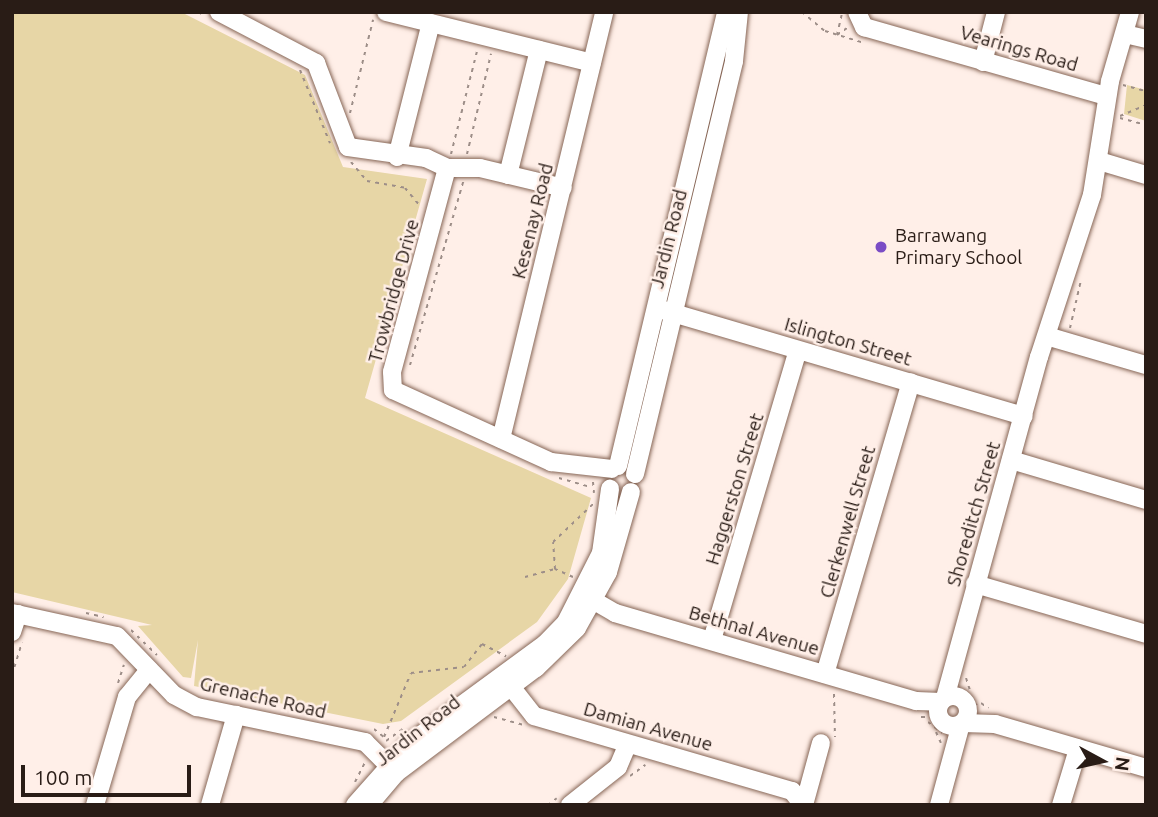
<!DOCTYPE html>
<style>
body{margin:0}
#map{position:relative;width:1158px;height:817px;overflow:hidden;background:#ffefe8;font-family:Ubuntu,sans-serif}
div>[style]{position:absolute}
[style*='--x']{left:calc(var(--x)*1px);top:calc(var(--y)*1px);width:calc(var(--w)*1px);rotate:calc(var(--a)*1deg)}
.green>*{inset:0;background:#e7d6a6}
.path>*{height:2px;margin-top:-1px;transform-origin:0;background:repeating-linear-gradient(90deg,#9d8e88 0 3.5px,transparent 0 8.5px)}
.roads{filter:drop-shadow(0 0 2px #876656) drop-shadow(0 0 2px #876656)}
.minor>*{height:18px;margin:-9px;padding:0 9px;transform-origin:9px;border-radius:9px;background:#fff}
.minor>.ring{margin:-9px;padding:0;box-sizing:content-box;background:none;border:18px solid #fff;border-radius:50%}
.dots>*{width:19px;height:19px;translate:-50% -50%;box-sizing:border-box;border:4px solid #ffefe8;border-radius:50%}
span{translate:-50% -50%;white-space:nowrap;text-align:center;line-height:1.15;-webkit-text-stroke:5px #ffefe8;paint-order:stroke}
.street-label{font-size:19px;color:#291c16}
.poi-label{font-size:19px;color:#291c16}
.left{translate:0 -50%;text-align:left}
.frame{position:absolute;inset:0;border:14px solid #291c16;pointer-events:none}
.north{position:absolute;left:1067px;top:726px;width:70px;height:70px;-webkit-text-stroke:5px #ffefe8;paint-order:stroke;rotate:98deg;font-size:19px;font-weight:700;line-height:28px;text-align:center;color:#291c16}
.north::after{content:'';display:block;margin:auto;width:24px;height:32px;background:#291c16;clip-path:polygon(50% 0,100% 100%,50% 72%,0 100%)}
.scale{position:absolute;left:21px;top:765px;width:170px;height:32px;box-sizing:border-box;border:4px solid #291c16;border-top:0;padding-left:9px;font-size:21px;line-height:24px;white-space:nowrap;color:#291c16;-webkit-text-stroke:5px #ffefe8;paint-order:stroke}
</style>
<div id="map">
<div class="green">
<div style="clip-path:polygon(12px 12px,181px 12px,305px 75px,343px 167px,427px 179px,365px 398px,591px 498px,568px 579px,537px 622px,401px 721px,383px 724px,194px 686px,198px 640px,191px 678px,183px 677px,138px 626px,152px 625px,12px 592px)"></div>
<div style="clip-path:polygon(1127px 85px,1146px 90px,1146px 121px,1124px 114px)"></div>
</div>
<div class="path">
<div style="--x:198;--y:12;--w:8;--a:30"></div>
<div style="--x:802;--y:12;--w:30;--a:40"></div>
<div style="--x:825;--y:31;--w:38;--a:17"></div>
<div style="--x:837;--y:35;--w:12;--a:-35"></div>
<div style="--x:837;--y:35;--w:23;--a:-77"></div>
<div style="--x:300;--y:70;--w:79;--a:67.7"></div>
<div style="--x:1123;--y:85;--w:24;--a:15"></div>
<div style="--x:350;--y:113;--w:96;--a:-76.1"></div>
<div style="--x:1120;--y:116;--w:28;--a:-23"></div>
<div style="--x:1120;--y:118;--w:27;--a:15"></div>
<div style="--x:451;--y:154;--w:106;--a:-75.8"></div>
<div style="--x:467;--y:154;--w:103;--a:-76.5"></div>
<div style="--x:351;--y:162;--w:25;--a:50"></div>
<div style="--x:367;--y:181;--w:39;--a:10"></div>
<div style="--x:405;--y:188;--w:25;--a:50"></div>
<div style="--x:1070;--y:328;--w:49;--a:-77.1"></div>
<div style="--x:410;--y:365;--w:191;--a:-73.8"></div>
<div style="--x:559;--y:478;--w:33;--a:16"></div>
<div style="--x:593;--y:482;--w:11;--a:85"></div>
<div style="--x:525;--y:577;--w:30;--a:-15"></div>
<div style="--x:573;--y:577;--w:20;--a:-156"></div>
<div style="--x:555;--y:569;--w:27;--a:-94"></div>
<div style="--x:553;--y:542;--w:55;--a:-43.5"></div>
<div style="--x:86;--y:613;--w:18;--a:13"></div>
<div style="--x:131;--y:630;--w:36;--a:44"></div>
<div style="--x:12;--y:675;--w:34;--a:-73"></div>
<div style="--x:966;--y:678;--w:13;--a:72"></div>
<div style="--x:118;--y:683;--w:19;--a:-72"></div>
<div style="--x:963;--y:690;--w:24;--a:48"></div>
<div style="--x:834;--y:694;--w:43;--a:88.7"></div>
<div style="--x:981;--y:703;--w:9;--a:36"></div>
<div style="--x:494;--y:717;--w:30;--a:15"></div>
<div style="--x:921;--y:717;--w:7;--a:0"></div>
<div style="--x:928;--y:722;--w:18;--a:38"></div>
<div style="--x:374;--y:729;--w:13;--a:39"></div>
<div style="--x:384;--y:737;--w:69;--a:-67.1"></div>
<div style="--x:411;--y:673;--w:53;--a:-6.5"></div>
<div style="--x:464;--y:667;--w:29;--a:-52"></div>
<div style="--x:482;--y:644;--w:27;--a:27"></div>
<div style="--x:936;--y:732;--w:12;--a:66"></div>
<div style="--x:386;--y:741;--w:22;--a:-36"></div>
<div style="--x:630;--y:776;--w:19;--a:-36"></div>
<div style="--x:355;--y:782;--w:22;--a:-63"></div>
<div style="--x:548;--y:805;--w:11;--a:-38"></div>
</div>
<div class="roads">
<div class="minor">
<div style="--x:219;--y:12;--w:110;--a:27.7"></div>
<div style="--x:316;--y:63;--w:90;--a:69.1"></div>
<div style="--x:348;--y:147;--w:79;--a:8"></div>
<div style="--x:426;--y:158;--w:23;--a:25"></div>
<div style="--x:386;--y:12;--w:212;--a:13.9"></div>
<div style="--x:857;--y:12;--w:17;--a:65"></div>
<div style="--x:864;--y:27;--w:253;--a:15.9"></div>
<div style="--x:1125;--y:34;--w:22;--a:13"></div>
<div style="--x:983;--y:62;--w:52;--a:-75.4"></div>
<div style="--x:397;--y:157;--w:138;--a:-75.8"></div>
<div style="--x:1099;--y:161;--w:49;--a:16.6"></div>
<div style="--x:447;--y:168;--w:211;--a:105.1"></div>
<div style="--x:392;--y:372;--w:18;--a:87"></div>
<div style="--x:393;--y:390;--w:174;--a:24.5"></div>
<div style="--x:551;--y:462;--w:61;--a:6.5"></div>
<div style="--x:447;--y:168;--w:33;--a:0"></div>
<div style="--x:480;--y:168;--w:85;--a:13.5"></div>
<div style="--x:508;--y:175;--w:129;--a:-76.1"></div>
<div style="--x:663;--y:310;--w:376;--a:16.4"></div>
<div style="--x:1050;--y:337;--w:100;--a:16.3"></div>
<div style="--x:501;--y:439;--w:439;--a:-76.4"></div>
<div style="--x:1011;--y:460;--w:141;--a:16.5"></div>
<div style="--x:618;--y:466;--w:467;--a:-76.6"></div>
<div style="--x:635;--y:474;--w:425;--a:-76.5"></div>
<div style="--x:734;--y:61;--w:49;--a:-84.2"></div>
<div style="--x:975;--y:584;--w:178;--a:16.3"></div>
<div style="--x:584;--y:595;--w:36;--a:30"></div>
<div style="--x:615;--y:613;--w:314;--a:16.3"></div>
<div style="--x:916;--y:701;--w:25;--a:2"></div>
<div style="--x:12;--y:613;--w:107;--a:12.4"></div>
<div style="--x:117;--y:636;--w:82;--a:46"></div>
<div style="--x:174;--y:695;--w:26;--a:28"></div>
<div style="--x:197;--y:707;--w:172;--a:11.8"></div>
<div style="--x:365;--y:742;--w:44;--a:45"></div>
<div style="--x:12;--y:632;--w:19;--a:-72"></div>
<div style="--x:712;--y:640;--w:302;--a:-73.5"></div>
<div style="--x:825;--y:674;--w:304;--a:-73.6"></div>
<div style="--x:505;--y:679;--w:47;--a:51.9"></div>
<div style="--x:534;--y:716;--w:269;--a:16.2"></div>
<div style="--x:792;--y:791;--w:18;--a:52"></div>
<div class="ring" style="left:938px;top:696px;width:12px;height:12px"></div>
<div style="--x:945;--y:698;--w:354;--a:-74.6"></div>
<div style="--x:1039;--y:357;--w:170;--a:-71.9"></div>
<div style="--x:1092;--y:195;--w:115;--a:-81"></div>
<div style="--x:1110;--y:81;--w:72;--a:-73.8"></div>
<div style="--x:963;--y:723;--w:32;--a:2"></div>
<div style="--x:995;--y:724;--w:157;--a:16.2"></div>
<div style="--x:95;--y:805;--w:113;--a:-73.5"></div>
<div style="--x:127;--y:697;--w:35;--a:-51"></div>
<div style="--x:210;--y:805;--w:94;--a:-73.9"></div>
<div style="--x:355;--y:805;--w:83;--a:-48.4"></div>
<div style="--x:410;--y:743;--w:167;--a:-36.3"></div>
<div style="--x:545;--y:644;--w:30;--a:-46"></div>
<div style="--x:566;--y:622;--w:77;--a:-63.1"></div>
<div style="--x:601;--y:553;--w:65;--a:-82"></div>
<div style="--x:369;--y:805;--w:42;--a:-49.8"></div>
<div style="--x:396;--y:773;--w:175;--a:-36.9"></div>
<div style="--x:536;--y:668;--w:57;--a:-44.3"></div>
<div style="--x:577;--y:628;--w:64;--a:-61"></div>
<div style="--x:608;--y:572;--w:83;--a:-74"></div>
<div style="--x:570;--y:805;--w:61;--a:-38.4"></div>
<div style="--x:618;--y:767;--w:25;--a:-67"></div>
<div style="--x:804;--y:805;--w:64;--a:-74.7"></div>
<div style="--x:939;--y:805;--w:84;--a:-74.8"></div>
<div style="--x:1061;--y:805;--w:59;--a:-73.1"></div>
</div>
</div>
<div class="dots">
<div style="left:881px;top:247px;background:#7a4cc5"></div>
</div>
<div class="street-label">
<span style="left:1019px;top:49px;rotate:16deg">Vearings Road</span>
<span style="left:533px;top:221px;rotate:-76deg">Kesenay Road</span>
<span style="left:669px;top:239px;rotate:-76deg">Jardin Road</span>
<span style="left:394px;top:291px;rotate:-75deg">Trowbridge Drive</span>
<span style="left:848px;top:342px;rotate:16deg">Islington Street</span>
<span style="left:735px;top:489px;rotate:-73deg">Haggerston Street</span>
<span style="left:974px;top:514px;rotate:-74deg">Shoreditch Street</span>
<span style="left:848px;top:522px;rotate:-74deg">Clerkenwell Street</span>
<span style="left:754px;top:631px;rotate:16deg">Bethnal Avenue</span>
<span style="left:263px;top:698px;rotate:13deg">Grenache Road</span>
<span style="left:648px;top:727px;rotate:16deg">Damian Avenue</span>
<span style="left:418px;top:731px;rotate:-38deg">Jardin Road</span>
</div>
<div class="poi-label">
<span class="left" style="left:895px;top:247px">Barrawang<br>Primary School</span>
</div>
<div class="frame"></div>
<div class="north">N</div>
<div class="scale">100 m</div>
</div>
